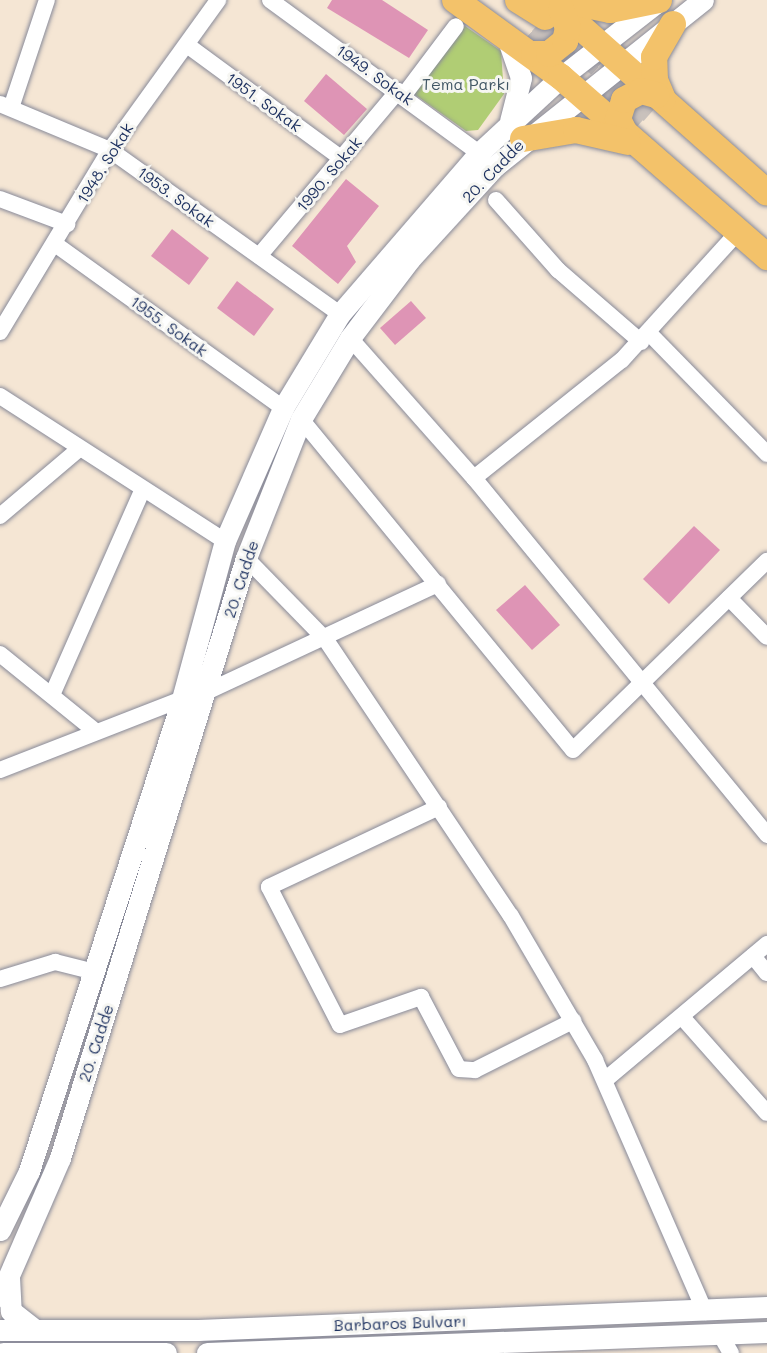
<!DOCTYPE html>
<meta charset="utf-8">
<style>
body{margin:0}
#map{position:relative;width:767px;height:1353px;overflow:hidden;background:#f5e6d4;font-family:Mali,sans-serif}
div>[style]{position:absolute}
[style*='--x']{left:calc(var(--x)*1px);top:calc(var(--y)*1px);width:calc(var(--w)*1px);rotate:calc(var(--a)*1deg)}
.green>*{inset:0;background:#b0cd74}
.building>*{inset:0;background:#de94b5}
.primary-tunnel>*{height:26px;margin-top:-13px;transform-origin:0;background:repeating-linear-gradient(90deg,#c9c1bc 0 26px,transparent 0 39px)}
.roads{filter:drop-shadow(0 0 2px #888a99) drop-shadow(0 0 2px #888a99)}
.minor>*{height:16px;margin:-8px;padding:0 8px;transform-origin:8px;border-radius:8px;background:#fff}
.tertiary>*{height:21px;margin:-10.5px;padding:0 10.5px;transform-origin:10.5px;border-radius:10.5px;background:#fff}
.primary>*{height:26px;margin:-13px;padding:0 13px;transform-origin:13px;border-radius:13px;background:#f3c26a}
span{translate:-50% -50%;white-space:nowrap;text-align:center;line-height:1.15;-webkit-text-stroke:6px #f6f6f2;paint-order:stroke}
.street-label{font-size:16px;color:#1b2f5e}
.park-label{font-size:16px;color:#405664}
</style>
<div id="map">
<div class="green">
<div style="clip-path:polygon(465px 26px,501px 51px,504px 94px,478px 130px,466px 131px,414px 94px)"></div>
</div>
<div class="building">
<div style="clip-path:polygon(332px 0,382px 0,428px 30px,409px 58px,327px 8px)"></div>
<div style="clip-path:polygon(326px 74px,367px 109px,344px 135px,304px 101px)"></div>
<div style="clip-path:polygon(346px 179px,379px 206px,347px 246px,356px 262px,338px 284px,292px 246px)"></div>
<div style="clip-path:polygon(172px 229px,209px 258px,189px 285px,151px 256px)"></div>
<div style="clip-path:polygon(237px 281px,274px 309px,254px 336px,217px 308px)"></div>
<div style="clip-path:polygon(411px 301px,426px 318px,395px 345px,380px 328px)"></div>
<div style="clip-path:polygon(694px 526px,720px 550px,669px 604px,643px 579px)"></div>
<div style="clip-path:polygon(525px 585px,560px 625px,532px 650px,496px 610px)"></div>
</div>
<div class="primary-tunnel">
<div style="--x:551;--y:22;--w:135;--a:41.4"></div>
<div style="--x:532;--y:31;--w:142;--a:41.9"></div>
</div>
<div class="roads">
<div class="minor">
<div style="--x:270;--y:0;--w:259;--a:36.2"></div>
<div style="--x:187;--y:45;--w:192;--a:36.3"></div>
<div style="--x:404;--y:95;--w:86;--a:-53"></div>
<div style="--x:0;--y:104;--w:119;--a:22.7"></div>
<div style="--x:110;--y:150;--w:282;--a:35.5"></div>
<div style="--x:11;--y:108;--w:114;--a:-71.6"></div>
<div style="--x:0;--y:199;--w:72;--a:20.5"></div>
<div style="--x:496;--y:200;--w:94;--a:48.5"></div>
<div style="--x:558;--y:270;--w:110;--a:40.9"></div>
<div style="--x:55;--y:244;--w:281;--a:35.7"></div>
<div style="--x:259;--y:256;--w:216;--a:-49.9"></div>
<div style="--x:0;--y:332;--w:213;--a:-58.9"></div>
<div style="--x:110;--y:150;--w:185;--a:-54.2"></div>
<div style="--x:649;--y:333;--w:169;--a:45.7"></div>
<div style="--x:350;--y:338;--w:187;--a:48.5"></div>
<div style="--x:474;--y:478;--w:462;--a:50.6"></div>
<div style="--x:0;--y:396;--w:268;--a:32.8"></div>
<div style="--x:301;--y:419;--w:428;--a:50.6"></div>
<div style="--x:573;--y:750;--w:271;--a:-44.3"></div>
<div style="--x:474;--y:478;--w:189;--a:-38.6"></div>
<div style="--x:622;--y:360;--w:173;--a:-47.8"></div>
<div style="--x:0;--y:516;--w:104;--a:-40.3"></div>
<div style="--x:246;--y:558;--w:115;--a:45.7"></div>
<div style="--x:326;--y:640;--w:332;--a:56.2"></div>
<div style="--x:511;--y:916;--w:167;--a:59.7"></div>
<div style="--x:595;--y:1060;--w:275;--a:66.4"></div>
<div style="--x:729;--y:598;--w:54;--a:45.7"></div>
<div style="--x:0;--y:654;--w:122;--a:39"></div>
<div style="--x:206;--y:692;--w:256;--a:-25"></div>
<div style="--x:52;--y:695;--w:223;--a:-66.2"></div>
<div style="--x:0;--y:770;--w:195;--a:-21.3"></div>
<div style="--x:439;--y:807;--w:188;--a:154.8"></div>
<div style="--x:269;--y:887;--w:155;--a:62.8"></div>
<div style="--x:340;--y:1025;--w:86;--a:-19.1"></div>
<div style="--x:421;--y:997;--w:81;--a:62.2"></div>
<div style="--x:459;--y:1069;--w:16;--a:4"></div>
<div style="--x:475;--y:1070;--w:110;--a:-26.6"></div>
<div style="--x:753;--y:956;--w:22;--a:51"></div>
<div style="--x:0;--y:979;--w:58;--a:-17.2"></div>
<div style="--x:55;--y:962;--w:36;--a:14"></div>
<div style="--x:682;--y:1017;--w:128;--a:48.5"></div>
<div style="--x:605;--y:1080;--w:212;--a:-40"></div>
<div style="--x:721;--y:1336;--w:20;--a:60"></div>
</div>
<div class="tertiary">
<div style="--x:507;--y:37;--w:43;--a:71.1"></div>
<div style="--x:521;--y:78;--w:44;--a:104.3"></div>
<div style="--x:0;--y:1230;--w:66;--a:-63.8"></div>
<div style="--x:29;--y:1171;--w:496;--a:-72"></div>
<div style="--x:182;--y:699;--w:164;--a:-74.8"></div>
<div style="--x:225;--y:541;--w:145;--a:-66.4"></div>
<div style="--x:283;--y:408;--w:110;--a:-58.8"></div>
<div style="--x:340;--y:314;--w:213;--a:-49.2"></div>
<div style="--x:479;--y:153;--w:112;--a:-42.8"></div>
<div style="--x:561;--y:77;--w:125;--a:-37.9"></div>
<div style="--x:9;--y:1277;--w:34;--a:87"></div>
<div style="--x:11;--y:1311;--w:28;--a:38"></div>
<div style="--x:0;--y:1296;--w:150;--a:-66.5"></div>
<div style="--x:60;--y:1158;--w:628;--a:-72.78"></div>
<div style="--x:246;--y:558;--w:149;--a:-68.4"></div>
<div style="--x:301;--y:419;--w:95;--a:-58.8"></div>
<div style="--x:350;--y:338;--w:99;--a:-52.8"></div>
<div style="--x:410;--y:259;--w:126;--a:-47.6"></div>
<div style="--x:495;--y:166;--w:266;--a:-38.6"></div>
<div style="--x:0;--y:1330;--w:198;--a:0"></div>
<div style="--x:198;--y:1330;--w:569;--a:-2.31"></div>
<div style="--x:3;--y:1353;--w:163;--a:0"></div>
<div style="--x:207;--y:1353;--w:560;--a:-2.15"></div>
</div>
<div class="primary">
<div style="--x:455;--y:0;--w:131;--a:36"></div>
<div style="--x:561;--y:77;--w:274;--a:41.1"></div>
<div style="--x:518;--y:0;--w:32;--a:32"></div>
<div style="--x:550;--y:0;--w:290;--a:41.6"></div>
<div style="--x:562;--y:0;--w:49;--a:11.8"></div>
<div style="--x:610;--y:10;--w:50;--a:-11.5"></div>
<div style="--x:534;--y:54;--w:15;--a:0"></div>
<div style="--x:549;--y:54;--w:21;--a:-39"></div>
<div style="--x:565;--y:41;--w:13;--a:-77"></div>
<div style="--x:568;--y:28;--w:20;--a:-110"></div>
<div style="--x:663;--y:99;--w:21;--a:-113"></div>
<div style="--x:655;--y:80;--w:23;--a:-92"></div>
<div style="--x:654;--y:57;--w:38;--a:-60"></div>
<div style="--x:627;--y:137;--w:20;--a:-117"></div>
<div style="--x:618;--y:119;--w:20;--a:-72"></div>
<div style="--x:624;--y:100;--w:19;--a:-28"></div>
<div style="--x:641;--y:91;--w:16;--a:15"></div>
<div style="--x:523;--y:139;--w:54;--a:-9.6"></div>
<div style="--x:576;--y:130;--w:53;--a:13"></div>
</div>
</div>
<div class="street-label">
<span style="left:375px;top:75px;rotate:36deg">1949. Sokak</span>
<span style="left:264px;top:102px;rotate:36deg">1951. Sokak</span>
<span style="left:105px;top:163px;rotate:-58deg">1948. Sokak</span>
<span style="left:493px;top:171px;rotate:-46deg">20. Cadde</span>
<span style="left:329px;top:174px;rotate:-50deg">1990. Sokak</span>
<span style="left:176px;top:197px;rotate:36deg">1953. Sokak</span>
<span style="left:169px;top:326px;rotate:36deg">1955. Sokak</span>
<span style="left:241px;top:579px;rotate:-72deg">20. Cadde</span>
<span style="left:96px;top:1043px;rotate:-72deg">20. Cadde</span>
<span style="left:400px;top:1323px;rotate:-2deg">Barbaros Bulvarı</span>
</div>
<div class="park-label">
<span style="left:466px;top:84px">Tema Parkı</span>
</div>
</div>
